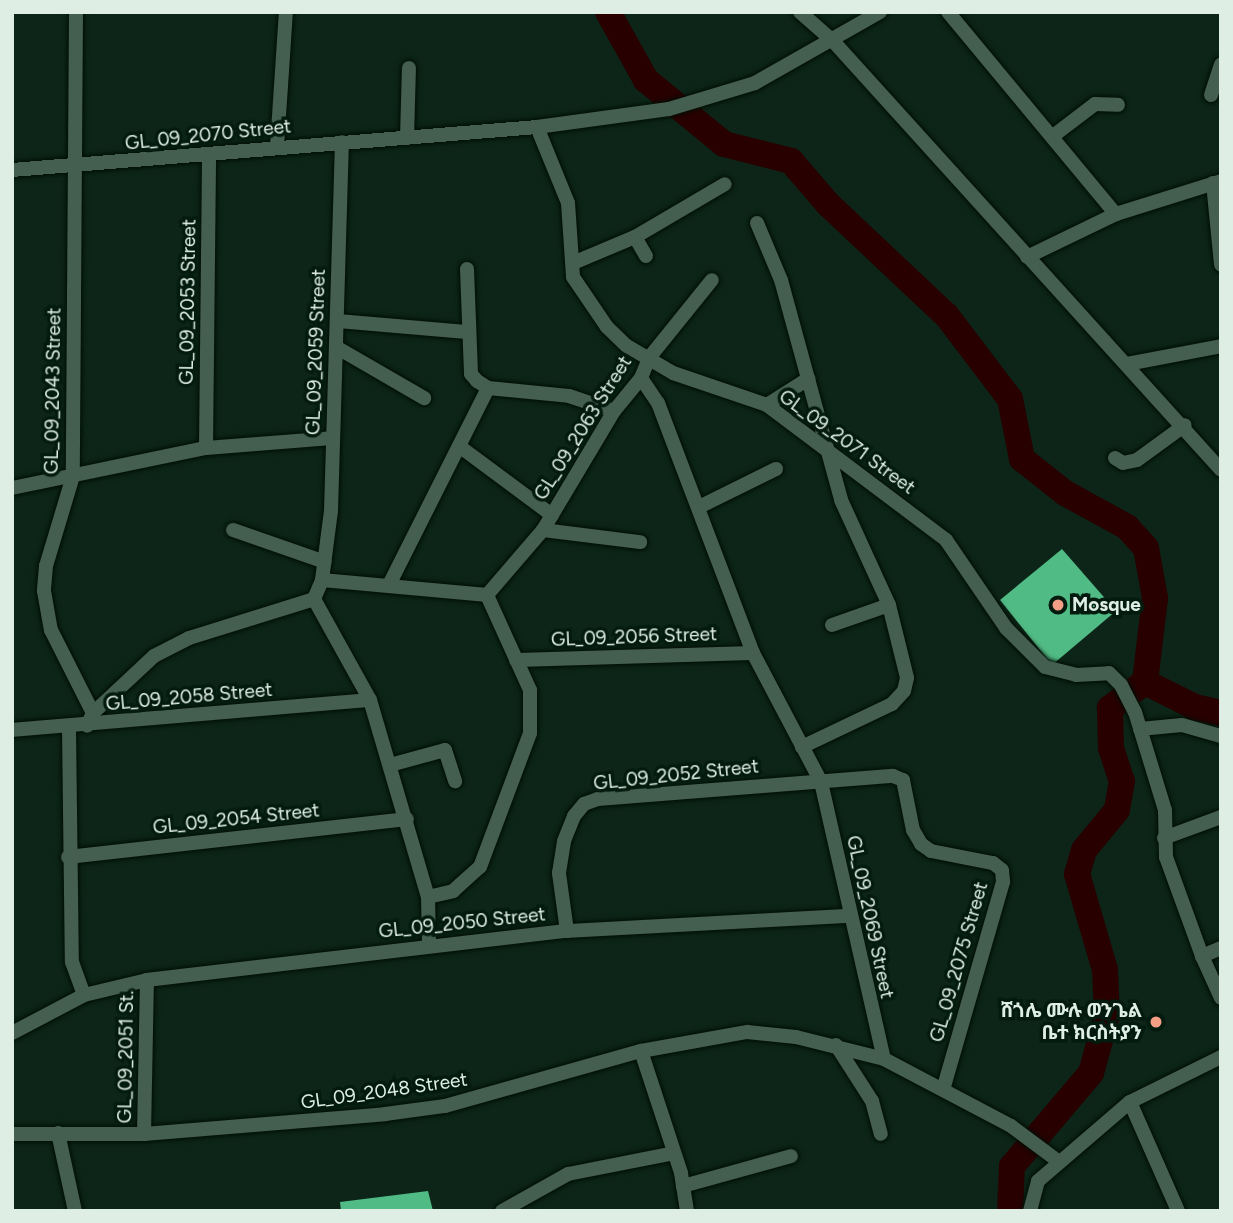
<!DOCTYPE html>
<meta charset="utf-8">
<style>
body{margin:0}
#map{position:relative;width:1233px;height:1223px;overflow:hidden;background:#0c2518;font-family:Figtree,"Noto Sans Ethiopic",sans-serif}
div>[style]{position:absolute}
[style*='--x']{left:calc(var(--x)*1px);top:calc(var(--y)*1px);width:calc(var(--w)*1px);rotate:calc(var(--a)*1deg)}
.river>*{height:26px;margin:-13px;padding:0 13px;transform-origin:13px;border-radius:13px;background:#280000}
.building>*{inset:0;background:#51bb85}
.roads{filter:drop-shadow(0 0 2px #000e04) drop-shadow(0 0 2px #000e04)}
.minor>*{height:14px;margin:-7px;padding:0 7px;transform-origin:7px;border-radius:7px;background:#445e4f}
.dots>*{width:19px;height:19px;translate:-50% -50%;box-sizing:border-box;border:4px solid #031b0f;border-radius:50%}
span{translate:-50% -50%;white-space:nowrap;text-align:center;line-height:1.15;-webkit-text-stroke:7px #031b0f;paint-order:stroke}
.street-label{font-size:19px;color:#dfeee4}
.poi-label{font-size:19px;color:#dfeee4;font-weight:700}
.left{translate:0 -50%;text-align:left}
.right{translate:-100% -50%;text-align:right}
.frame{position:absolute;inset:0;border:14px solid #dfeee4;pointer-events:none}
</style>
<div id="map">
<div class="river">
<div style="--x:608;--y:12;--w:78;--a:60.8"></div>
<div style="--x:646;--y:80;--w:101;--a:39.4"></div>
<div style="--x:724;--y:144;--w:69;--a:14.2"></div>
<div style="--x:791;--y:161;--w:57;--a:49.3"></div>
<div style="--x:828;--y:204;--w:163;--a:43.3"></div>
<div style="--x:947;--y:316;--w:104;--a:52.8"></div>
<div style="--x:1010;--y:399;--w:61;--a:78.7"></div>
<div style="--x:1022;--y:459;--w:55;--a:38.3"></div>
<div style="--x:1065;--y:493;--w:71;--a:28.7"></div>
<div style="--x:1127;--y:527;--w:28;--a:48"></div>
<div style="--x:1146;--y:548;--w:51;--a:79.8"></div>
<div style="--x:1155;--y:598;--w:85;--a:96.8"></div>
<div style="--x:1145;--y:682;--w:44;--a:143.4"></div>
<div style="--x:1110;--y:708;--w:40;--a:88.6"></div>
<div style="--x:1111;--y:748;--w:35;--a:72"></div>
<div style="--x:1122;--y:781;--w:29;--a:100"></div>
<div style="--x:1117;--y:810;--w:52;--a:129.5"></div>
<div style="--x:1084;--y:850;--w:25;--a:106"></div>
<div style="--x:1077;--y:874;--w:100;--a:73.7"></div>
<div style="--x:1105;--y:970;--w:45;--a:87.5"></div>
<div style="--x:1107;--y:1015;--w:60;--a:105.4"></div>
<div style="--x:1091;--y:1073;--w:122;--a:130.3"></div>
<div style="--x:1012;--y:1166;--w:45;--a:92.5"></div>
<div style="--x:1145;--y:682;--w:56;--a:26.6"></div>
<div style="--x:1195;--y:707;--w:27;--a:13"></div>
</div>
<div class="building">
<div style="clip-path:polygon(1062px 549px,1116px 611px,1052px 665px,1000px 600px)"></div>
<div style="clip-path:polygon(428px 1191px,433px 1211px,341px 1211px,340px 1202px)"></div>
</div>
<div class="roads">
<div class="minor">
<div style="--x:76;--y:12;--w:464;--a:90.4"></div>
<div style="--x:73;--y:476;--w:94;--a:106.7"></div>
<div style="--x:46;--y:566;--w:25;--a:95"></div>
<div style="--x:44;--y:591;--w:40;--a:80"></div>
<div style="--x:51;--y:630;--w:93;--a:63.2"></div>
<div style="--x:93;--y:713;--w:14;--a:115"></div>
<div style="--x:800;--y:12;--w:44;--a:41.3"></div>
<div style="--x:833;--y:41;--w:578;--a:47.87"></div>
<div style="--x:948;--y:12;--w:263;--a:50.3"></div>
<div style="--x:1211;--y:95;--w:32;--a:-72"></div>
<div style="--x:537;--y:127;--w:82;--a:67.8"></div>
<div style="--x:568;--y:203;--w:74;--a:86.1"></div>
<div style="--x:573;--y:277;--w:60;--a:55.8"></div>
<div style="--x:607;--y:327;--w:28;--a:44"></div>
<div style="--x:627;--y:346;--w:53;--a:30.4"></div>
<div style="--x:673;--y:373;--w:99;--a:18.8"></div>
<div style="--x:767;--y:405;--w:224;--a:37"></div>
<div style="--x:946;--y:540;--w:107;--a:55.7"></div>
<div style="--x:1006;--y:628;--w:55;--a:45"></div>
<div style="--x:1045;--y:667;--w:32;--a:14"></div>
<div style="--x:1076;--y:675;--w:33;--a:-3"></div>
<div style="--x:1109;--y:673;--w:17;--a:45"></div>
<div style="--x:1121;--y:685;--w:30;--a:63"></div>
<div style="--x:1135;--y:712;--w:102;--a:73"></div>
<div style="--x:1165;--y:810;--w:47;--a:88.8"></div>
<div style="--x:1166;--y:857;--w:105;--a:70"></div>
<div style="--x:1053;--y:136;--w:53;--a:-37.3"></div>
<div style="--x:1095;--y:104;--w:23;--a:2"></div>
<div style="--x:407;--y:138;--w:70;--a:-88.4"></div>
<div style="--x:277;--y:146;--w:134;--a:-86.2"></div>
<div style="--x:12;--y:170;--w:527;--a:-4.68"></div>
<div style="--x:537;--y:127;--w:133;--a:-7.8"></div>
<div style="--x:669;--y:109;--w:90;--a:-16.8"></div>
<div style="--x:755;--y:83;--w:144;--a:-29.6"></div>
<div style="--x:1213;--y:183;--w:82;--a:84.4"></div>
<div style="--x:757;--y:223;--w:62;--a:67.2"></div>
<div style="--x:781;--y:280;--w:228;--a:74.7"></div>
<div style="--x:841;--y:500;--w:115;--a:65.4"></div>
<div style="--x:889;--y:605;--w:75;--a:76.1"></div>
<div style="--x:907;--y:678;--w:13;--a:103"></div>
<div style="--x:904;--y:691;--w:18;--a:133"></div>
<div style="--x:892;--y:704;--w:100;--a:154.5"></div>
<div style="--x:635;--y:237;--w:22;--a:60"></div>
<div style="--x:1027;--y:257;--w:99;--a:-25.8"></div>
<div style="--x:1116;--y:214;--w:110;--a:-17.4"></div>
<div style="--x:573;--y:263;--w:67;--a:-22.8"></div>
<div style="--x:635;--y:237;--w:104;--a:-30.5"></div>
<div style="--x:467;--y:269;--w:105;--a:87.8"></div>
<div style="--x:471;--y:374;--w:9;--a:49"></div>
<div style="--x:477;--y:381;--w:13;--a:32"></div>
<div style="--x:488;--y:388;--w:81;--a:5.6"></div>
<div style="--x:569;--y:396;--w:47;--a:18.4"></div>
<div style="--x:338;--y:321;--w:129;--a:4.9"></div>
<div style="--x:336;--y:347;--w:102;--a:30.1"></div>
<div style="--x:1127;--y:364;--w:96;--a:-10.8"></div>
<div style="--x:641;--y:378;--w:30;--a:56"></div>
<div style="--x:658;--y:403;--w:267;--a:69.2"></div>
<div style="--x:753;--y:653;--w:146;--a:62.2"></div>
<div style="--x:821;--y:782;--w:284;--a:77.2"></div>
<div style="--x:767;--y:405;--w:49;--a:-32.4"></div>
<div style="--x:459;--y:446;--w:116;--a:36.6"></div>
<div style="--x:206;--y:448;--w:293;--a:-89.4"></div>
<div style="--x:1115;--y:458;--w:9;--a:32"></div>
<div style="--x:1123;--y:463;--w:14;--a:-12"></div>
<div style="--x:1137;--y:460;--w:59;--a:-36.1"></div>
<div style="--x:12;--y:488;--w:198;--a:-11.7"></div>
<div style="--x:206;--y:448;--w:126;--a:-4.5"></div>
<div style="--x:699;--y:507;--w:86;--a:-26.3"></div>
<div style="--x:233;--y:530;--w:97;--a:19.2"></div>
<div style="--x:543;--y:530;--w:98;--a:7.1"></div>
<div style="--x:322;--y:580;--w:166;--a:5.2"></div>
<div style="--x:390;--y:583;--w:218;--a:-63.3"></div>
<div style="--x:487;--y:595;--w:86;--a:-49.3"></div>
<div style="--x:543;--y:530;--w:139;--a:-59.2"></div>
<div style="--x:614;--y:411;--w:43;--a:-50.7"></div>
<div style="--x:641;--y:378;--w:22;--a:-68"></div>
<div style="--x:649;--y:358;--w:100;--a:-51.1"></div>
<div style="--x:314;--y:599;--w:21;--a:-67"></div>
<div style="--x:322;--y:580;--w:70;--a:-82.6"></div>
<div style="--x:331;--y:511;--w:369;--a:-88.3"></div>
<div style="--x:314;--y:599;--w:115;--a:61"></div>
<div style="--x:370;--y:700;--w:205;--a:73.6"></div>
<div style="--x:428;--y:897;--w:49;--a:88.8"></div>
<div style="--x:832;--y:625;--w:60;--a:-19.3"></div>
<div style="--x:516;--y:660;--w:237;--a:-1.7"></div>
<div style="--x:93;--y:713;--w:83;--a:-43.1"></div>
<div style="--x:154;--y:656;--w:39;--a:-27"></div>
<div style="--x:189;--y:638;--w:131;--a:-17.3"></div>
<div style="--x:69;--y:728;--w:234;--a:89.3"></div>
<div style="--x:72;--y:962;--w:35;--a:70"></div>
<div style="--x:1140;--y:729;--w:42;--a:-5.4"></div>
<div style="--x:1182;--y:725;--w:41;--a:15.8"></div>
<div style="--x:12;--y:730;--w:359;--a:-4.8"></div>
<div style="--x:390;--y:765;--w:57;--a:-15.3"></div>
<div style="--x:445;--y:750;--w:33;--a:72"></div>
<div style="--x:1164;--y:838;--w:61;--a:-20.2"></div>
<div style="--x:68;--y:857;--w:341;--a:-6.4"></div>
<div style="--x:428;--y:897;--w:26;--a:-13"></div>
<div style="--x:453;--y:891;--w:36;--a:-42"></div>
<div style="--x:480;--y:867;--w:143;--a:-69.5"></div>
<div style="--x:530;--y:733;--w:43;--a:-90"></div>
<div style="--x:530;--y:690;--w:104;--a:-114.4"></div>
<div style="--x:567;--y:931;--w:59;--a:-97.9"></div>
<div style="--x:559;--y:873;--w:32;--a:-81"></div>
<div style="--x:564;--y:841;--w:27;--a:-68"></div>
<div style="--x:574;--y:816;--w:16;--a:-50"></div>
<div style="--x:584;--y:804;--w:15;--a:-20"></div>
<div style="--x:598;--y:799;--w:296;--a:-4.5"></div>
<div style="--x:893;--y:776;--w:11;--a:22"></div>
<div style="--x:903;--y:780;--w:51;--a:78.7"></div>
<div style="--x:913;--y:830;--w:16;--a:60"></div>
<div style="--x:921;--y:844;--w:12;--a:35"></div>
<div style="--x:931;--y:851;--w:63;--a:11"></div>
<div style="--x:993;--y:863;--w:11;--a:38"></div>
<div style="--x:1002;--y:870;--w:12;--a:85"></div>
<div style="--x:1003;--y:882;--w:216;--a:106.1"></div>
<div style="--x:1221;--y:948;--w:21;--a:157"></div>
<div style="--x:1202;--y:956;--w:46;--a:65.7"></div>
<div style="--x:12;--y:1033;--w:81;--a:-27.8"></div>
<div style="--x:84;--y:995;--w:65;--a:-13.4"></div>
<div style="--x:147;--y:980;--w:423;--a:-6.7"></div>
<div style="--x:567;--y:931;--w:281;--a:-3.1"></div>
<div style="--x:836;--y:1045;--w:67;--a:57.3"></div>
<div style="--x:872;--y:1101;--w:34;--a:75"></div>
<div style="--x:641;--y:1051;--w:128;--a:71.8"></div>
<div style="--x:681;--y:1173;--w:38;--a:81"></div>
<div style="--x:1130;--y:1102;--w:119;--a:66.2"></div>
<div style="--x:58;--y:1133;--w:80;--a:77.7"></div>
<div style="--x:12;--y:1134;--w:132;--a:0"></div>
<div style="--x:144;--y:1134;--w:242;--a:-4.7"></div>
<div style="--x:385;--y:1114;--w:61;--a:-7.6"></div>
<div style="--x:445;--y:1106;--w:204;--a:-15.7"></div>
<div style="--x:641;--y:1051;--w:108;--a:-10.2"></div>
<div style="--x:747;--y:1032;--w:49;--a:5.8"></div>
<div style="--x:796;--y:1037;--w:91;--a:14"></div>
<div style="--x:884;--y:1059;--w:144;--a:27.8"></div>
<div style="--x:1011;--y:1126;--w:59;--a:36.7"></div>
<div style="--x:144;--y:1134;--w:154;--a:-88.9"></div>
<div style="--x:683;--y:1186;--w:112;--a:-15.5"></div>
<div style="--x:502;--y:1211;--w:76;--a:-29.3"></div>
<div style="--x:568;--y:1174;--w:108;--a:-11.2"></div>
<div style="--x:1030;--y:1211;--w:31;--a:-75"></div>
<div style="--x:1038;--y:1181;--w:121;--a:-40.7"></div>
<div style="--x:1130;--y:1102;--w:102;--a:-26.3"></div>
</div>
</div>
<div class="dots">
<div style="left:1058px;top:605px;background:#f39f86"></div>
<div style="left:1156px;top:1022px;background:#f39f86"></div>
</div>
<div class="street-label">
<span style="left:208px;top:135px;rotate:-6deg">GL_09_2070 Street</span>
<span style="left:188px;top:302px;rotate:-89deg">GL_09_2053 Street</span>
<span style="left:316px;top:352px;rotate:-88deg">GL_09_2059 Street</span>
<span style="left:53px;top:391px;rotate:-89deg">GL_09_2043 Street</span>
<span style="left:583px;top:428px;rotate:-58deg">GL_09_2063 Street</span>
<span style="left:847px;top:442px;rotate:36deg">GL_09_2071 Street</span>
<span style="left:634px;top:637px;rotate:-2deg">GL_09_2056 Street</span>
<span style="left:189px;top:697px;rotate:-5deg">GL_09_2058 Street</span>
<span style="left:676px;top:775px;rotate:-6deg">GL_09_2052 Street</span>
<span style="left:236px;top:819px;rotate:-6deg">GL_09_2054 Street</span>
<span style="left:870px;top:917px;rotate:78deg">GL_09_2069 Street</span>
<span style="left:462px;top:923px;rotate:-6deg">GL_09_2050 Street</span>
<span style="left:959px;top:962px;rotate:-74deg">GL_09_2075 Street</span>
<span style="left:126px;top:1057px;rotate:-89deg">GL_09_2051 St.</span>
<span style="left:384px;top:1091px;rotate:-8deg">GL_09_2048 Street</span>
</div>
<div class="poi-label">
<span class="left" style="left:1072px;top:605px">Mosque</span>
<span class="right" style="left:1142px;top:1022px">ሸጎሌ ሙሉ ወንጌል<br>ቤተ ክርስትያን</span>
</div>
<div class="frame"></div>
</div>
